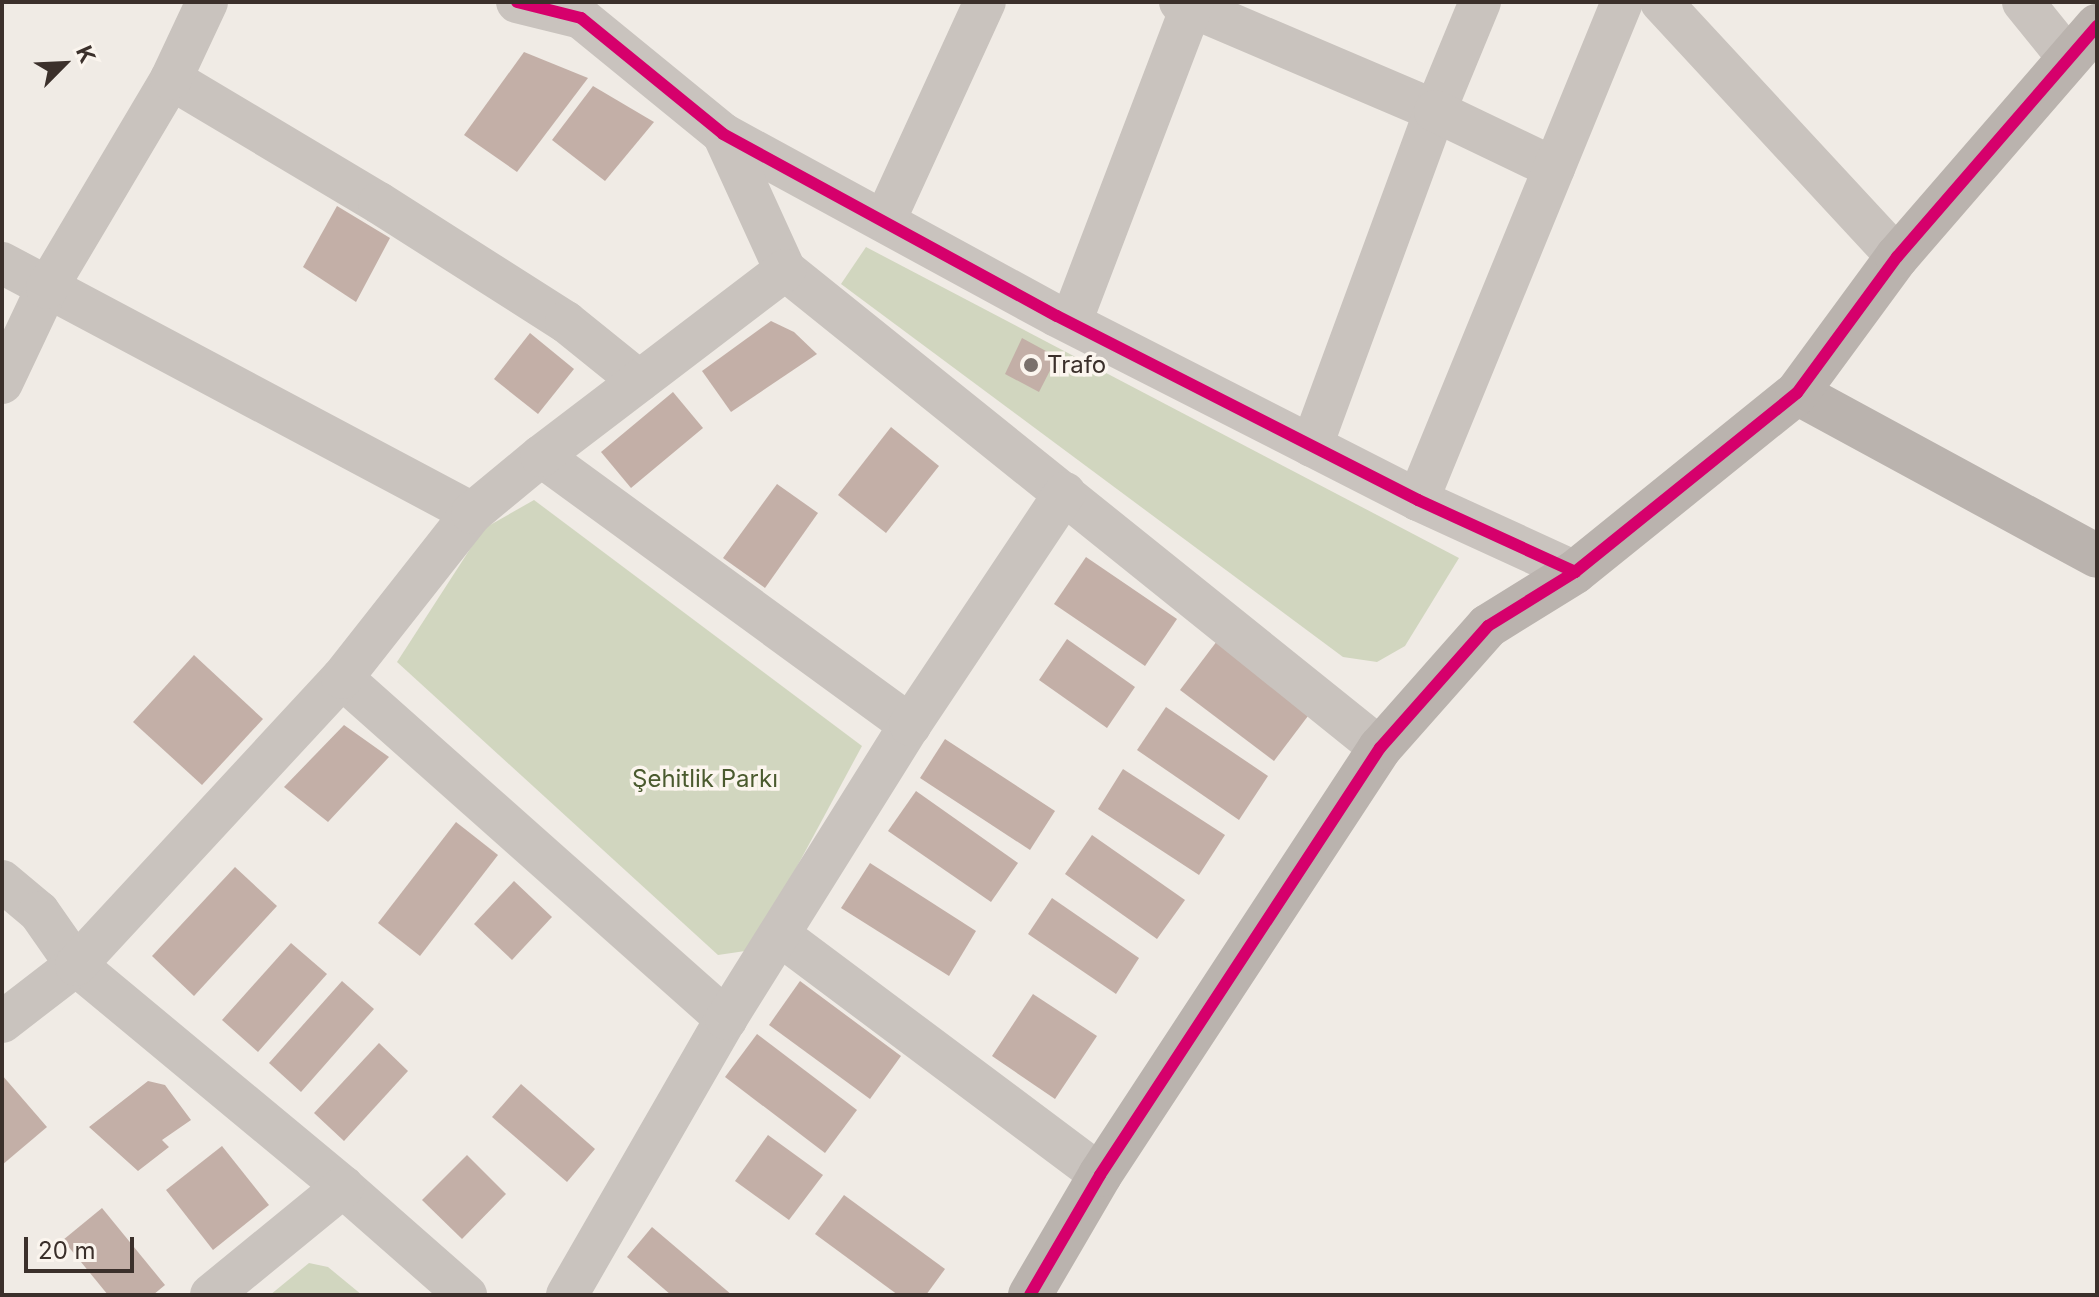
<!DOCTYPE html>
<meta charset="utf-8">
<style>
body{margin:0}
#map{position:relative;width:2099px;height:1297px;overflow:hidden;background:#f0ebe5;font-family:Inter,sans-serif}
div>[style]{position:absolute}
[style*='--x']{left:calc(var(--x)*1px);top:calc(var(--y)*1px);width:calc(var(--w)*1px);rotate:calc(var(--a)*1deg)}
.green>*{inset:0;background:#d1d6bf}
.building>*{inset:0;background:#c3afa7}
.street>*{height:42px;margin:-21px;padding:0 21px;transform-origin:21px;border-radius:21px;background:#c9c3be}
.secondary>*{height:44px;margin:-22px;padding:0 22px;transform-origin:22px;border-radius:22px;background:#bab3ae}
.cycleway>*{height:12px;margin:-6px;padding:0 6px;transform-origin:6px;border-radius:6px;background:#d6006c}
.dots>*{width:22px;height:22px;translate:-50% -50%;box-sizing:border-box;border:4px solid #fbf5ee;border-radius:50%}
span{translate:-50% -50%;white-space:nowrap;text-align:center;line-height:1.15;-webkit-text-stroke:7px #fbf5ee;paint-order:stroke}
.poi-label{font-size:24px;color:#3b302b}
.left{translate:0 -50%;text-align:left}
.park-label{font-size:24px;color:#4a5a2e}
.frame{position:absolute;inset:0;border:4px solid #3b302b;pointer-events:none}
.north{position:absolute;left:24px;top:24px;width:80px;height:80px;-webkit-text-stroke:6px #fbf5ee;paint-order:stroke;rotate:66deg;font-size:22px;font-weight:700;line-height:32px;text-align:center;color:#3b302b}
.north::after{content:'';display:block;margin:auto;width:28px;height:36px;background:#3b302b;clip-path:polygon(50% 0,100% 100%,50% 72%,0 100%)}
.scale{position:absolute;left:24px;top:1237px;width:110px;height:36px;box-sizing:border-box;border:4px solid #3b302b;border-top:0;padding-left:10px;font-size:24px;line-height:28px;white-space:nowrap;color:#3b302b;-webkit-text-stroke:6px #fbf5ee;paint-order:stroke}
</style>
<div id="map">
<div class="green">
<div style="clip-path:polygon(866px 247px,1459px 558px,1405px 646px,1377px 662px,1343px 657px,841px 284px)"></div>
<div style="clip-path:polygon(534px 500px,862px 746px,752px 950px,718px 955px,397px 662px,483px 529px)"></div>
<div style="clip-path:polygon(309px 1263px,328px 1267px,362px 1295px,270px 1295px)"></div>
</div>
<div class="building">
<div style="clip-path:polygon(524px 52px,588px 78px,517px 172px,464px 135px)"></div>
<div style="clip-path:polygon(593px 86px,654px 122px,605px 181px,552px 140px)"></div>
<div style="clip-path:polygon(337px 206px,390px 238px,356px 302px,303px 267px)"></div>
<div style="clip-path:polygon(771px 321px,794px 332px,817px 354px,731px 412px,702px 371px)"></div>
<div style="clip-path:polygon(530px 333px,574px 369px,538px 414px,494px 379px)"></div>
<div style="clip-path:polygon(1022px 338px,1057px 357px,1039px 392px,1005px 374px)"></div>
<div style="clip-path:polygon(673px 392px,703px 428px,631px 488px,601px 452px)"></div>
<div style="clip-path:polygon(891px 427px,939px 466px,886px 533px,838px 495px)"></div>
<div style="clip-path:polygon(777px 484px,818px 513px,765px 588px,723px 558px)"></div>
<div style="clip-path:polygon(1086px 557px,1177px 619px,1145px 666px,1054px 604px)"></div>
<div style="clip-path:polygon(1067px 639px,1135px 687px,1107px 728px,1039px 680px)"></div>
<div style="clip-path:polygon(1217px 641px,1311px 712px,1274px 761px,1180px 690px)"></div>
<div style="clip-path:polygon(194px 655px,263px 719px,202px 785px,133px 722px)"></div>
<div style="clip-path:polygon(1166px 707px,1268px 776px,1239px 820px,1137px 750px)"></div>
<div style="clip-path:polygon(344px 725px,389px 757px,328px 822px,284px 787px)"></div>
<div style="clip-path:polygon(945px 739px,1055px 811px,1030px 850px,920px 778px)"></div>
<div style="clip-path:polygon(1123px 769px,1225px 835px,1199px 875px,1098px 809px)"></div>
<div style="clip-path:polygon(916px 791px,1018px 863px,991px 902px,888px 831px)"></div>
<div style="clip-path:polygon(456px 822px,498px 855px,420px 956px,378px 923px)"></div>
<div style="clip-path:polygon(1092px 835px,1185px 900px,1157px 939px,1065px 874px)"></div>
<div style="clip-path:polygon(870px 863px,976px 931px,949px 976px,841px 908px)"></div>
<div style="clip-path:polygon(235px 867px,277px 906px,194px 996px,152px 956px)"></div>
<div style="clip-path:polygon(514px 881px,552px 917px,512px 960px,474px 924px)"></div>
<div style="clip-path:polygon(1052px 898px,1139px 958px,1116px 994px,1028px 934px)"></div>
<div style="clip-path:polygon(291px 943px,327px 974px,258px 1052px,222px 1020px)"></div>
<div style="clip-path:polygon(342px 981px,374px 1009px,301px 1092px,269px 1063px)"></div>
<div style="clip-path:polygon(800px 981px,901px 1056px,870px 1099px,769px 1025px)"></div>
<div style="clip-path:polygon(1033px 994px,1097px 1036px,1055px 1099px,992px 1056px)"></div>
<div style="clip-path:polygon(757px 1034px,857px 1110px,825px 1153px,725px 1077px)"></div>
<div style="clip-path:polygon(379px 1043px,408px 1071px,344px 1141px,314px 1113px)"></div>
<div style="clip-path:polygon(2px 1075px,47px 1127px,2px 1165px)"></div>
<div style="clip-path:polygon(148px 1081px,165px 1085px,191px 1120px,162px 1140px,169px 1147px,138px 1171px,89px 1127px)"></div>
<div style="clip-path:polygon(521px 1084px,595px 1149px,567px 1182px,492px 1117px)"></div>
<div style="clip-path:polygon(768px 1135px,823px 1175px,789px 1220px,735px 1181px)"></div>
<div style="clip-path:polygon(222px 1146px,269px 1205px,213px 1250px,166px 1190px)"></div>
<div style="clip-path:polygon(467px 1155px,506px 1194px,462px 1239px,422px 1200px)"></div>
<div style="clip-path:polygon(844px 1195px,945px 1269px,926px 1295px,898px 1295px,815px 1234px)"></div>
<div style="clip-path:polygon(102px 1208px,165px 1285px,153px 1295px,108px 1295px,63px 1240px)"></div>
<div style="clip-path:polygon(652px 1227px,732px 1295px,671px 1295px,627px 1257px)"></div>
</div>
<div class="street">
<div style="--x:517;--y:2;--w:66;--a:14"></div>
<div style="--x:581;--y:18;--w:183;--a:39.2"></div>
<div style="--x:723;--y:134;--w:380;--a:28.6"></div>
<div style="--x:1057;--y:316;--w:405;--a:27"></div>
<div style="--x:1418;--y:500;--w:173;--a:24.6"></div>
<div style="--x:1180;--y:2;--w:277;--a:23.1"></div>
<div style="--x:1435;--y:111;--w:357;--a:110.2"></div>
<div style="--x:1480;--y:2;--w:118;--a:112.4"></div>
<div style="--x:1435;--y:111;--w:132;--a:25.6"></div>
<div style="--x:1661;--y:2;--w:347;--a:47.2"></div>
<div style="--x:2023;--y:2;--w:73;--a:51.1"></div>
<div style="--x:171;--y:79;--w:242;--a:30.8"></div>
<div style="--x:379;--y:203;--w:222;--a:32.5"></div>
<div style="--x:566;--y:322;--w:94;--a:38.9"></div>
<div style="--x:723;--y:134;--w:149;--a:65.5"></div>
<div style="--x:785;--y:270;--w:763;--a:38.78"></div>
<div style="--x:885;--y:220;--w:240;--a:-65.4"></div>
<div style="--x:2;--y:263;--w:532;--a:28.01"></div>
<div style="--x:1071;--y:322;--w:342;--a:-69.1"></div>
<div style="--x:2;--y:383;--w:105;--a:-64.7"></div>
<div style="--x:47;--y:288;--w:243;--a:-59.3"></div>
<div style="--x:171;--y:79;--w:85;--a:-64.9"></div>
<div style="--x:541;--y:456;--w:457;--a:36.1"></div>
<div style="--x:1418;--y:500;--w:538;--a:-67.72"></div>
<div style="--x:342;--y:678;--w:514;--a:41.61"></div>
<div style="--x:2;--y:881;--w:48;--a:40"></div>
<div style="--x:39;--y:912;--w:65;--a:55.1"></div>
<div style="--x:76;--y:965;--w:347;--a:39.7"></div>
<div style="--x:343;--y:1187;--w:164;--a:41.3"></div>
<div style="--x:781;--y:936;--w:399;--a:36.8"></div>
<div style="--x:2;--y:1022;--w:93;--a:-37.6"></div>
<div style="--x:76;--y:965;--w:391;--a:-47.2"></div>
<div style="--x:342;--y:678;--w:210;--a:-51.8"></div>
<div style="--x:472;--y:513;--w:89;--a:-39.6"></div>
<div style="--x:541;--y:456;--w:307;--a:-37.3"></div>
<div style="--x:211;--y:1295;--w:171;--a:-39.3"></div>
<div style="--x:567;--y:1295;--w:319;--a:-60.1"></div>
<div style="--x:726;--y:1019;--w:347;--a:-58"></div>
<div style="--x:910;--y:725;--w:279;--a:-56.3"></div>
</div>
<div class="secondary">
<div style="--x:1797;--y:393;--w:341;--a:28.5"></div>
<div style="--x:1030;--y:1295;--w:139;--a:-59.7"></div>
<div style="--x:1100;--y:1175;--w:511;--a:-56.75"></div>
<div style="--x:1380;--y:748;--w:163;--a:-48.5"></div>
<div style="--x:1488;--y:626;--w:102;--a:-31.8"></div>
<div style="--x:1575;--y:572;--w:285;--a:-38.9"></div>
<div style="--x:1797;--y:393;--w:169;--a:-53.7"></div>
<div style="--x:1897;--y:257;--w:306;--a:-49.1"></div>
</div>
<div class="cycleway">
<div style="--x:517;--y:2;--w:66;--a:14"></div>
<div style="--x:581;--y:18;--w:183;--a:39.2"></div>
<div style="--x:723;--y:134;--w:380;--a:28.6"></div>
<div style="--x:1057;--y:316;--w:405;--a:27"></div>
<div style="--x:1418;--y:500;--w:173;--a:24.6"></div>
<div style="--x:1030;--y:1295;--w:139;--a:-59.7"></div>
<div style="--x:1100;--y:1175;--w:511;--a:-56.75"></div>
<div style="--x:1380;--y:748;--w:163;--a:-48.5"></div>
<div style="--x:1488;--y:626;--w:102;--a:-31.8"></div>
<div style="--x:1575;--y:572;--w:285;--a:-38.9"></div>
<div style="--x:1797;--y:393;--w:169;--a:-53.7"></div>
<div style="--x:1897;--y:257;--w:306;--a:-49.1"></div>
</div>
<div class="dots">
<div style="left:1031px;top:365px;background:#7a716c"></div>
</div>
<div class="poi-label">
<span class="left" style="left:1047px;top:365px">Trafo</span>
</div>
<div class="park-label">
<span style="left:705px;top:779px">Şehitlik Parkı</span>
</div>
<div class="frame"></div>
<div class="north">K</div>
<div class="scale">20 m</div>
</div>
